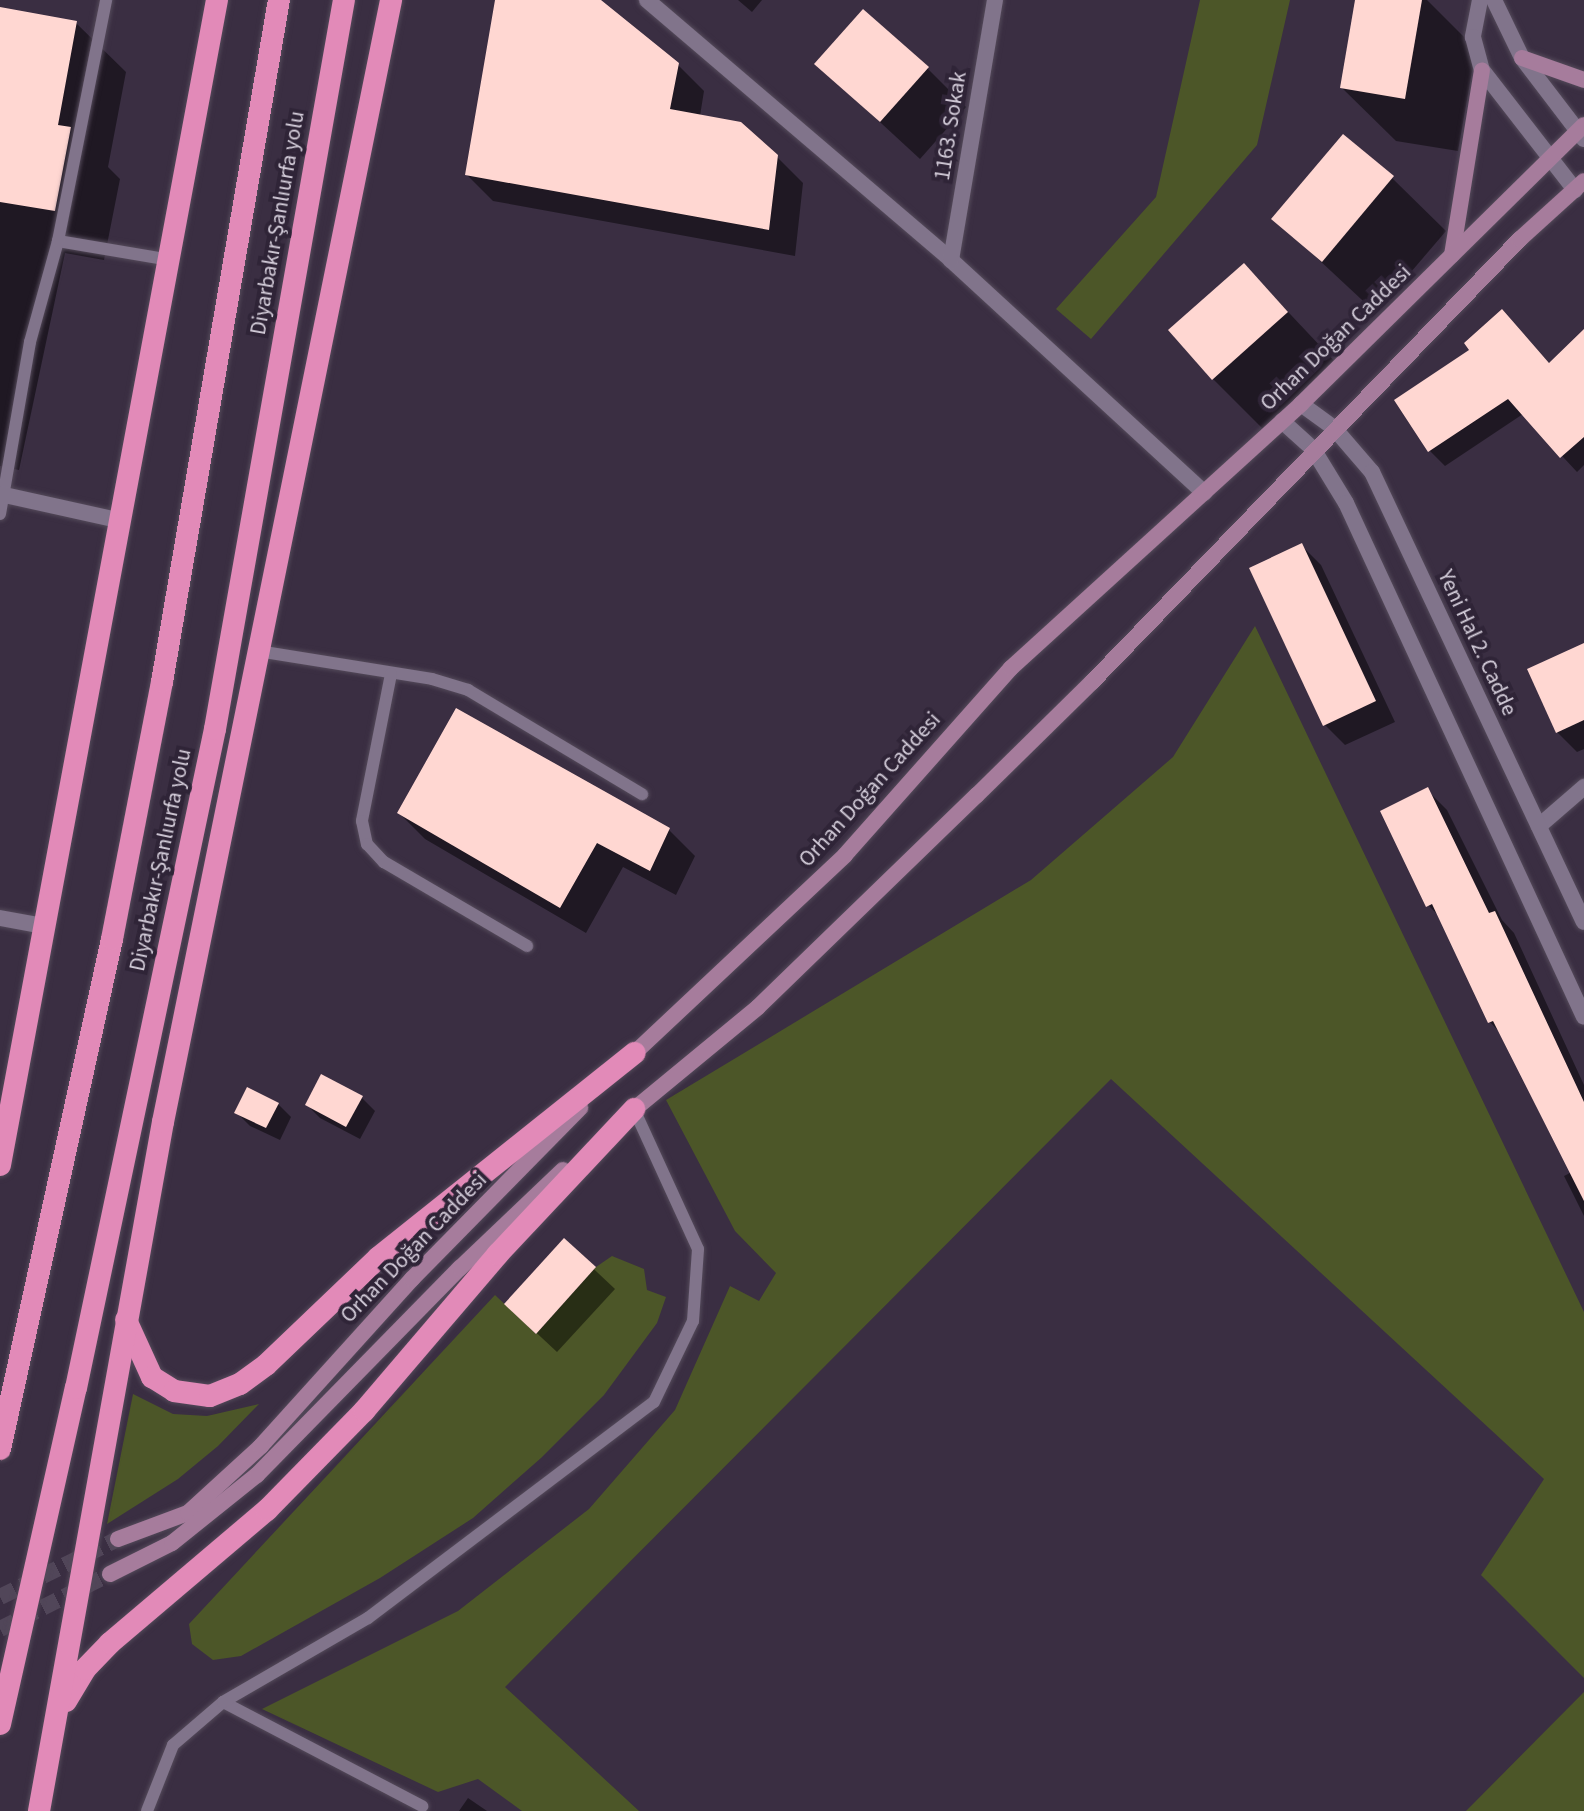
<!DOCTYPE html>
<meta charset="utf-8">
<style>
body{margin:0}
#map{position:relative;width:1584px;height:1811px;overflow:hidden;background:#3a2e42;font-family:"Source Sans 3",sans-serif}
div>[style]{position:absolute}
[style*='--x']{left:calc(var(--x)*1px);top:calc(var(--y)*1px);width:calc(var(--w)*1px);rotate:calc(var(--a)*1deg)}
.green>*{inset:0;background:#4c5628}
.shadow>*{inset:0;background:#0007}
.building>*{inset:0;background:#ffd7d2}
.secondary-tunnel>*{height:16px;margin-top:-8px;transform-origin:0;background:repeating-linear-gradient(90deg,#514659 0 16px,transparent 0 24px)}
.roads{filter:drop-shadow(0 0 2px #544a5a) drop-shadow(0 0 2px #544a5a)}
.service>*{height:12px;margin:-6px;padding:0 6px;transform-origin:6px;border-radius:6px;background:#81748b}
.minor>*{height:16px;margin:-8px;padding:0 8px;transform-origin:8px;border-radius:8px;background:#81748b}
.tertiary>*{height:16px;margin:-8px;padding:0 8px;transform-origin:8px;border-radius:8px;background:#81748b}
.secondary>*{height:16px;margin:-8px;padding:0 8px;transform-origin:8px;border-radius:8px;background:#a67c9c}
.trunk>*{height:22px;margin:-11px;padding:0 11px;transform-origin:11px;border-radius:11px;background:#e28ab8}
span{translate:-50% -50%;white-space:nowrap;text-align:center;line-height:1.15;-webkit-text-stroke:8px #2f2437;paint-order:stroke}
.street-label{font-size:22px;color:#d6cfdc}
</style>
<div id="map">
<div class="green">
<div style="clip-path:polygon(1200px 0,1290px 0,1257px 145px,1091px 339px,1056px 309px,1156px 197px)"></div>
<div style="clip-path:polygon(1255px 626px,1584px 1312px,1584px 1678px,1481px 1575px,1544px 1479px,1111px 1079px,505px 1687px,639px 1811px,522px 1811px,478px 1779px,438px 1792px,262px 1709px,458px 1611px,589px 1509px,675px 1410px,730px 1286px,759px 1301px,776px 1273px,735px 1231px,666px 1100px,1031px 880px,1173px 757px)"></div>
<div style="clip-path:polygon(612px 1256px,644px 1269px,647px 1290px,666px 1297px,657px 1323px,604px 1395px,541px 1458px,473px 1518px,380px 1578px,241px 1656px,213px 1660px,192px 1644px,189px 1624px,495px 1295px,536px 1334px,596px 1267px)"></div>
<div style="clip-path:polygon(133px 1394px,173px 1414px,207px 1416px,259px 1404px,218px 1446px,178px 1479px,107px 1524px)"></div>
<div style="clip-path:polygon(1584px 1692px,1584px 1811px,1466px 1811px)"></div>
</div>
<div class="shadow">
<div style="clip-path:polygon(497px 0,598px 0,677px 64px,704px 91px,700px 116px,776px 156px,803px 183px,795px 256px,493px 201px,467px 175px)"></div>
<div style="clip-path:polygon(738px 0,762px 0,752px 12px)"></div>
<div style="clip-path:polygon(1357px 0,1427px 0,1476px 49px,1458px 151px,1396px 141px,1342px 88px)"></div>
<div style="clip-path:polygon(0 9px,76px 23px,126px 72px,108px 167px,120px 179px,104px 260px,65px 253px,19px 470px,0 466px)"></div>
<div style="clip-path:polygon(817px 64px,927px 68px,966px 107px,920px 159px)"></div>
<div style="clip-path:polygon(1392px 178px,1446px 231px,1376px 313px,1274px 218px)"></div>
<div style="clip-path:polygon(1244px 265px,1340px 367px,1266px 432px,1213px 379px)"></div>
<div style="clip-path:polygon(1502px 312px,1550px 364px,1584px 331px,1584px 465px,1577px 472px,1523px 414px,1445px 466px,1430px 451px,1397px 400px,1472px 350px)"></div>
<div style="clip-path:polygon(1301px 545px,1321px 565px,1395px 722px,1345px 745px,1325px 725px)"></div>
<div style="clip-path:polygon(1584px 646px,1584px 749px,1577px 752px,1557px 732px)"></div>
<div style="clip-path:polygon(1427px 790px,1447px 810px,1502px 920px,1514px 933px,1584px 1085px,1584px 1216px,1564px 1176px,1572px 1172px,1503px 1036px,1490px 1022px,1442px 919px,1428px 905px)"></div>
<div style="clip-path:polygon(399px 813px,669px 830px,695px 856px,676px 895px,623px 867px,586px 933px,425px 839px)"></div>
<div style="clip-path:polygon(362px 1098px,375px 1111px,360px 1139px,320px 1118px,307px 1105px)"></div>
<div style="clip-path:polygon(278px 1104px,291px 1117px,280px 1140px,250px 1126px,237px 1113px)"></div>
<div style="clip-path:polygon(564px 1241px,615px 1289px,557px 1352px,527px 1324px)"></div>
<div style="clip-path:polygon(468px 1798px,487px 1811px,459px 1811px)"></div>
</div>
<div class="building">
<div style="clip-path:polygon(495px 0,601px 0,679px 63px,670px 109px,741px 122px,778px 155px,769px 230px,465px 175px)"></div>
<div style="clip-path:polygon(1355px 0,1422px 0,1405px 99px,1340px 88px)"></div>
<div style="clip-path:polygon(0 7px,77px 21px,58px 125px,71px 127px,55px 211px,0 202px)"></div>
<div style="clip-path:polygon(863px 9px,929px 67px,880px 122px,814px 64px)"></div>
<div style="clip-path:polygon(1343px 134px,1394px 176px,1322px 262px,1271px 219px)"></div>
<div style="clip-path:polygon(1244px 263px,1288px 312px,1212px 380px,1168px 330px)"></div>
<div style="clip-path:polygon(1502px 309px,1549px 363px,1584px 329px,1584px 437px,1560px 458px,1508px 399px,1428px 452px,1394px 400px,1469px 350px,1464px 343px)"></div>
<div style="clip-path:polygon(1302px 543px,1376px 701px,1323px 726px,1249px 568px)"></div>
<div style="clip-path:polygon(1584px 643px,1584px 720px,1556px 733px,1527px 669px)"></div>
<div style="clip-path:polygon(456px 708px,670px 828px,650px 871px,597px 843px,560px 908px,397px 813px)"></div>
<div style="clip-path:polygon(1428px 787px,1489px 913px,1495px 911px,1584px 1102px,1584px 1201px,1493px 1021px,1488px 1023px,1432px 904px,1426px 907px,1380px 811px)"></div>
<div style="clip-path:polygon(321px 1074px,363px 1096px,346px 1127px,305px 1105px)"></div>
<div style="clip-path:polygon(247px 1087px,279px 1103px,266px 1128px,234px 1113px)"></div>
<div style="clip-path:polygon(564px 1238px,596px 1267px,536px 1334px,504px 1304px)"></div>
</div>
<div class="secondary-tunnel">
<div style="--x:0;--y:1597;--w:131;--a:-26.2"></div>
<div style="--x:0;--y:1629;--w:123;--a:-26.6"></div>
</div>
<div class="roads">
<div class="service">
<div style="--x:58;--y:241;--w:114;--a:9.6"></div>
<div style="--x:0;--y:514;--w:175;--a:-80.1"></div>
<div style="--x:30;--y:342;--w:105;--a:-74.5"></div>
<div style="--x:58;--y:241;--w:246;--a:-78.7"></div>
<div style="--x:258;--y:651;--w:176;--a:9.1"></div>
<div style="--x:432;--y:679;--w:38;--a:17"></div>
<div style="--x:468;--y:690;--w:203;--a:30.9"></div>
<div style="--x:391;--y:674;--w:150;--a:101.2"></div>
<div style="--x:362;--y:821;--w:24;--a:78"></div>
<div style="--x:367;--y:844;--w:25;--a:47"></div>
<div style="--x:384;--y:862;--w:166;--a:30.4"></div>
<div style="--x:223;--y:1702;--w:225;--a:27.6"></div>
<div style="--x:147;--y:1811;--w:71;--a:-68.5"></div>
<div style="--x:173;--y:1745;--w:66;--a:-40.7"></div>
<div style="--x:223;--y:1702;--w:168;--a:-30.1"></div>
<div style="--x:368;--y:1618;--w:358;--a:-37.1"></div>
<div style="--x:654;--y:1402;--w:90;--a:-64.3"></div>
<div style="--x:693;--y:1321;--w:72;--a:-86"></div>
<div style="--x:698;--y:1249;--w:154;--a:-114.6"></div>
</div>
<div class="minor">
<div style="--x:647;--y:0;--w:400;--a:40.5"></div>
<div style="--x:951;--y:260;--w:344;--a:42.6"></div>
<div style="--x:951;--y:260;--w:264;--a:-80.4"></div>
<div style="--x:0;--y:494;--w:125;--a:12.5"></div>
<div style="--x:1539;--y:826;--w:60;--a:-40.9"></div>
<div style="--x:0;--y:918;--w:45;--a:10.3"></div>
</div>
<div class="tertiary">
<div style="--x:1480;--y:0;--w:38;--a:101"></div>
<div style="--x:1473;--y:37;--w:34;--a:75"></div>
<div style="--x:1482;--y:70;--w:152;--a:52.2"></div>
<div style="--x:1494;--y:0;--w:64;--a:64.2"></div>
<div style="--x:1522;--y:58;--w:102;--a:52.6"></div>
<div style="--x:1301;--y:404;--w:41;--a:36"></div>
<div style="--x:1334;--y:428;--w:58;--a:49.2"></div>
<div style="--x:1372;--y:472;--w:497;--a:64.8"></div>
<div style="--x:1282;--y:421;--w:42;--a:42.1"></div>
<div style="--x:1313;--y:449;--w:63;--a:58.6"></div>
<div style="--x:1346;--y:503;--w:566;--a:65.15"></div>
</div>
<div class="secondary">
<div style="--x:1522;--y:58;--w:66;--a:19.5"></div>
<div style="--x:1452;--y:255;--w:187;--a:-80.8"></div>
<div style="--x:627;--y:1060;--w:299;--a:-43.2"></div>
<div style="--x:845;--y:855;--w:250;--a:-48.4"></div>
<div style="--x:1011;--y:668;--w:392;--a:-42.3"></div>
<div style="--x:1301;--y:404;--w:397;--a:-44.6"></div>
<div style="--x:626;--y:1116;--w:171;--a:-39.5"></div>
<div style="--x:758;--y:1007;--w:305;--a:-44.1"></div>
<div style="--x:977;--y:795;--w:161;--a:-44.5"></div>
<div style="--x:1092;--y:682;--w:616;--a:-45.99"></div>
<div style="--x:1520;--y:239;--w:86;--a:-42.2"></div>
<div style="--x:118;--y:1539;--w:75;--a:-20.4"></div>
<div style="--x:188;--y:1513;--w:99;--a:-42.5"></div>
<div style="--x:261;--y:1446;--w:225;--a:-47.9"></div>
<div style="--x:412;--y:1279;--w:240;--a:-45.5"></div>
<div style="--x:110;--y:1574;--w:69;--a:-26.6"></div>
<div style="--x:172;--y:1543;--w:109;--a:-38.7"></div>
<div style="--x:257;--y:1475;--w:290;--a:-45.6"></div>
<div style="--x:460;--y:1268;--w:142;--a:-43.6"></div>
</div>
<div class="trunk">
<div style="--x:0;--y:1165;--w:1185;--a:-79.45"></div>
<div style="--x:126;--y:1320;--w:63;--a:65.5"></div>
<div style="--x:152;--y:1377;--w:26;--a:32"></div>
<div style="--x:174;--y:1391;--w:36;--a:8"></div>
<div style="--x:210;--y:1396;--w:32;--a:-22"></div>
<div style="--x:240;--y:1384;--w:32;--a:-36"></div>
<div style="--x:266;--y:1365;--w:156;--a:-43.7"></div>
<div style="--x:379;--y:1257;--w:327;--a:-38.6"></div>
<div style="--x:0;--y:1449;--w:522;--a:-77.61"></div>
<div style="--x:112;--y:939;--w:262;--a:-79"></div>
<div style="--x:162;--y:682;--w:692;--a:-80.27"></div>
<div style="--x:66;--y:1701;--w:37;--a:-59"></div>
<div style="--x:85;--y:1669;--w:36;--a:-46"></div>
<div style="--x:110;--y:1643;--w:206;--a:-40.3"></div>
<div style="--x:267;--y:1510;--w:139;--a:-45.6"></div>
<div style="--x:364;--y:1411;--w:206;--a:-49.5"></div>
<div style="--x:498;--y:1254;--w:199;--a:-46.8"></div>
<div style="--x:0;--y:1724;--w:344;--a:-77.3"></div>
<div style="--x:76;--y:1388;--w:673;--a:-78.09"></div>
<div style="--x:215;--y:729;--w:740;--a:-79.97"></div>
<div style="--x:39;--y:1811;--w:700;--a:-79.8"></div>
<div style="--x:163;--y:1122;--w:1145;--a:-78.51"></div>
</div>
</div>
<div class="street-label">
<span style="left:951px;top:126px;rotate:-81deg">1163. Sokak</span>
<span style="left:278px;top:223px;rotate:-80deg">Diyarbakır-Şanlıurfa yolu</span>
<span style="left:1336px;top:338px;rotate:-44deg">Orhan Doğan Caddesi</span>
<span style="left:1477px;top:643px;rotate:65deg">Yeni Hal 2. Cadde</span>
<span style="left:870px;top:790px;rotate:-48deg">Orhan Doğan Caddesi</span>
<span style="left:161px;top:860px;rotate:-78deg">Diyarbakır-Şanlıurfa yolu</span>
<span style="left:414px;top:1248px;rotate:-46deg">Orhan Doğan Caddesi</span>
</div>
</div>
